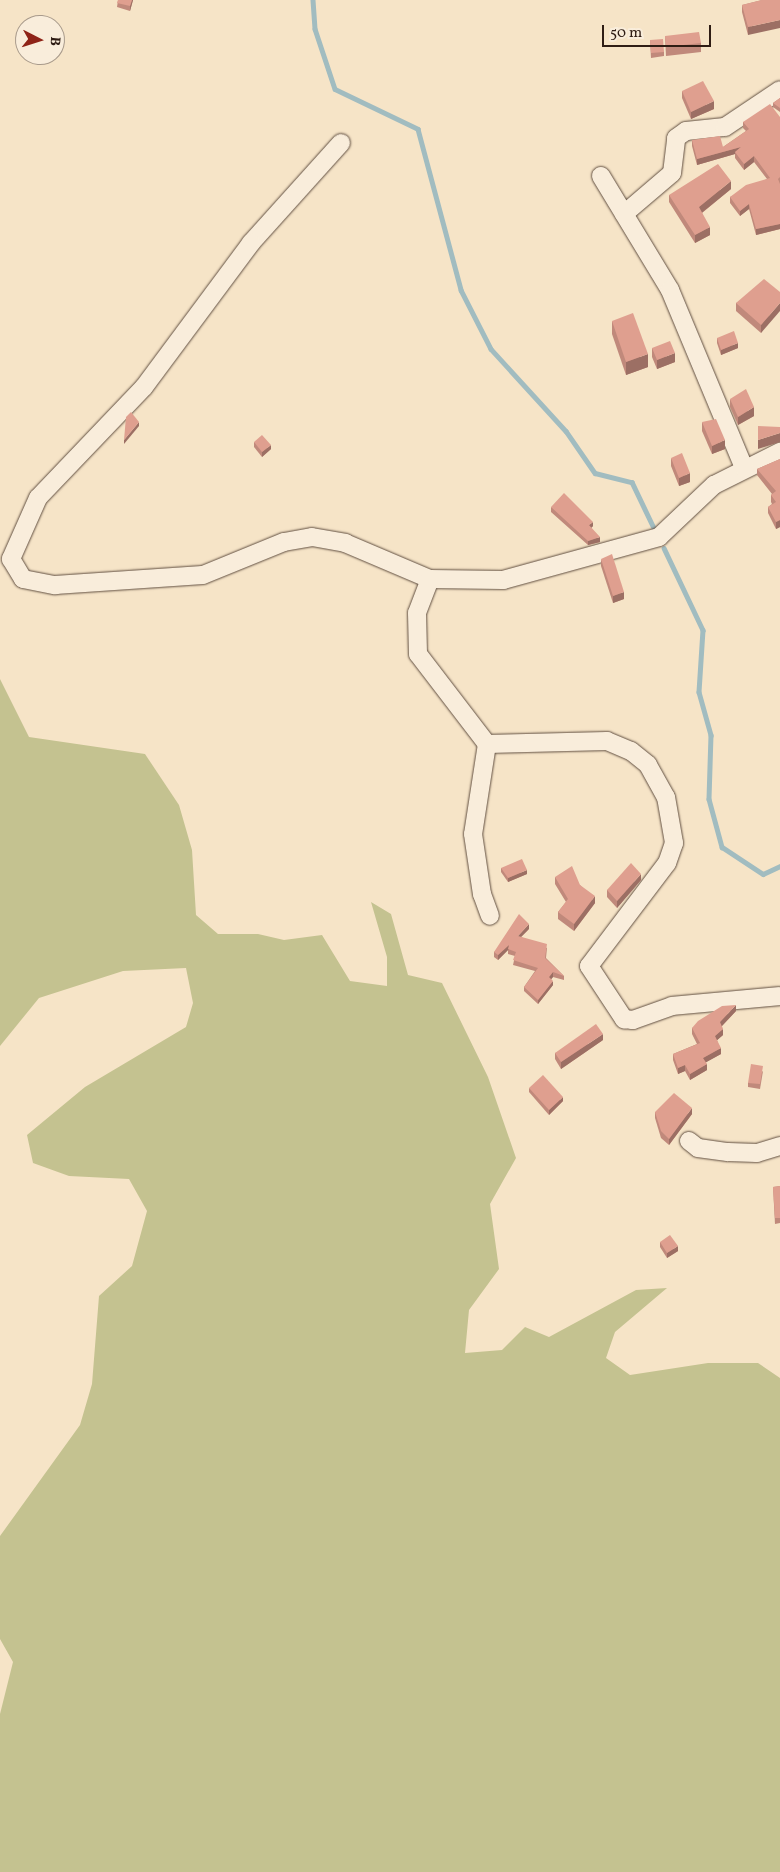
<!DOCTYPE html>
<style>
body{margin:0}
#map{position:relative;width:780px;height:1872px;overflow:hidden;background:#f6e4c7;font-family:Vollkorn,serif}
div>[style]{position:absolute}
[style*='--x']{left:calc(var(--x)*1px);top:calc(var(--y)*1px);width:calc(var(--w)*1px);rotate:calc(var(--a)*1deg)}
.green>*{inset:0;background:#c4c290}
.stream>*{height:4.5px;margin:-2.25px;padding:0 2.25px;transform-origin:2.25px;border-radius:2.25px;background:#a1bcc0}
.roads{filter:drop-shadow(0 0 1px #614f41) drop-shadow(0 0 1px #614f41)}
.street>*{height:18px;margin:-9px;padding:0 9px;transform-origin:9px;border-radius:9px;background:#f9eddb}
.wall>*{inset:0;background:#c0897b}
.shaded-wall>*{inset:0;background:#9c6f64}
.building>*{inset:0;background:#df9f8f}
span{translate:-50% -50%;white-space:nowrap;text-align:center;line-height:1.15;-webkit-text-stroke:4px #f9eddb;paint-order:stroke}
.north{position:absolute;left:15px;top:15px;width:50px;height:50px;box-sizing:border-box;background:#f9eddb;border:1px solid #a89a8b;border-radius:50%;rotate:95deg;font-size:14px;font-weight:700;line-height:20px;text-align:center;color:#2f1d14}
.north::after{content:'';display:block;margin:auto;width:18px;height:22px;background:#8f2418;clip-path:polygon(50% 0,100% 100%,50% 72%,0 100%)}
.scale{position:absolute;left:602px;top:25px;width:109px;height:22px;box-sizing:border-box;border:2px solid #2f1d14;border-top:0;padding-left:6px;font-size:15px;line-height:18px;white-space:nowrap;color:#2f1d14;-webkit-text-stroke:4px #f9eddb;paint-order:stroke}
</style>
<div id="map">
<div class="green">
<div style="clip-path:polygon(0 679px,29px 737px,145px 754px,179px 805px,192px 850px,196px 915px,218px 934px,258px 934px,284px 940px,322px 935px,350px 981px,387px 986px,387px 957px,371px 902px,391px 914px,408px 975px,442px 983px,488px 1077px,516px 1158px,490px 1204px,499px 1269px,469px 1310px,465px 1353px,502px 1350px,525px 1327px,549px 1337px,636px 1290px,667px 1288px,615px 1332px,606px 1358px,630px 1375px,708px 1363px,758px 1363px,780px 1378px,780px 1872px,0 1872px,0 1714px,13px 1662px,0 1639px,0 1536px,80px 1425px,92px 1384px,99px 1296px,132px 1266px,147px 1211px,129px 1179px,69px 1176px,33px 1163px,27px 1135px,85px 1087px,186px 1027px,193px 1003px,186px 968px,123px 971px,39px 998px,0 1046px)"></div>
</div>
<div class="stream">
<div style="--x:313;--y:0;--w:29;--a:86"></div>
<div style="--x:315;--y:29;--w:63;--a:71.6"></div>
<div style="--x:335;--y:89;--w:92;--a:25.7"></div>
<div style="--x:418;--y:129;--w:167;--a:75"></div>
<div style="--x:461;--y:290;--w:66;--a:63"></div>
<div style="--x:491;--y:349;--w:111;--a:47.6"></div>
<div style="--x:566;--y:431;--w:51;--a:55.4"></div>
<div style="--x:595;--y:473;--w:38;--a:14"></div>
<div style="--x:632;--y:482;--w:49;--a:64.5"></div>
<div style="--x:664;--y:548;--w:91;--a:64.6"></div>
<div style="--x:703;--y:630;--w:62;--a:93.7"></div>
<div style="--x:699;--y:692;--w:45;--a:74.4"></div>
<div style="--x:711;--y:735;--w:64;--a:91.8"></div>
<div style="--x:709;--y:799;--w:50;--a:74.8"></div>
<div style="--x:722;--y:847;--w:49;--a:33.4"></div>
<div style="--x:763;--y:874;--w:19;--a:-25"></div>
</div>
<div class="roads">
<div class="street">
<div style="--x:341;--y:143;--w:135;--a:132"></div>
<div style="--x:251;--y:243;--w:179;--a:126.6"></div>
<div style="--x:144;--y:387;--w:153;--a:133.7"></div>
<div style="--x:38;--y:498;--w:67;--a:113.9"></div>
<div style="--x:11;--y:559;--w:23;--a:59"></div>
<div style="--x:23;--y:579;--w:33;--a:11"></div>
<div style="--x:55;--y:585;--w:148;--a:-3.9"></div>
<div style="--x:203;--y:575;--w:87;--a:-22.2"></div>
<div style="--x:284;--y:542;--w:28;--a:-10"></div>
<div style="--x:312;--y:537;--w:34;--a:10"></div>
<div style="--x:345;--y:543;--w:92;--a:23"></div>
<div style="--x:430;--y:579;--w:73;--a:0.8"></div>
<div style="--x:503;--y:580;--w:162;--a:-15.4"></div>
<div style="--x:659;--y:537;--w:76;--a:-43.4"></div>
<div style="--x:714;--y:485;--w:74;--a:-26.6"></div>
<div style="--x:601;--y:176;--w:133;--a:58.8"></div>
<div style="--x:670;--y:290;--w:193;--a:67.4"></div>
<div style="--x:624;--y:214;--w:63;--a:-40.5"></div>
<div style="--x:672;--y:173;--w:35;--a:-83"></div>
<div style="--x:676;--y:138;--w:12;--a:-35"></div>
<div style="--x:686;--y:131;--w:39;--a:-6"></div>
<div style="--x:725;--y:127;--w:66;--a:-33.9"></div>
<div style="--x:430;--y:579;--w:36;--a:111"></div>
<div style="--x:417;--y:613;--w:41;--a:88.6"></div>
<div style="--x:418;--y:654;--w:113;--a:52.5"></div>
<div style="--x:487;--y:744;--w:91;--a:98.8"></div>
<div style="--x:473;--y:834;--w:61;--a:81.5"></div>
<div style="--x:482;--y:894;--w:23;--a:70"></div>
<div style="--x:487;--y:744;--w:120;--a:-1.4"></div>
<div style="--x:607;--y:741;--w:26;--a:23"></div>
<div style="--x:631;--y:751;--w:22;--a:39"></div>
<div style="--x:648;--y:765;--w:37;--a:61"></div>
<div style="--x:666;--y:797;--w:47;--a:80.1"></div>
<div style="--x:674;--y:843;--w:21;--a:109"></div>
<div style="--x:667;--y:863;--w:129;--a:127.1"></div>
<div style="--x:589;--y:966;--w:64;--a:56.6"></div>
<div style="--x:624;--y:1019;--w:9;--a:6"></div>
<div style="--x:633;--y:1020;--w:41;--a:-19.7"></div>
<div style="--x:672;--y:1006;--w:108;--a:-5.3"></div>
<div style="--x:689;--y:1141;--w:11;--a:38"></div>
<div style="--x:698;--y:1148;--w:30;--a:8"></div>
<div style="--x:728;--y:1152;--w:29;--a:2"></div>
<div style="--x:757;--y:1153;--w:24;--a:-17"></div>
</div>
</div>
<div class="wall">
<div style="clip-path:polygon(118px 0,133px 0,130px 11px,117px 7px)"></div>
<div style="clip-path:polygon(762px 0,748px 35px,742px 12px,742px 5px)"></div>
<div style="clip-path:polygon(665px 36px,701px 43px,701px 52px,666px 56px)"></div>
<div style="clip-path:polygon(650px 40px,664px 52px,664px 56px,651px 58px)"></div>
<div style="clip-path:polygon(682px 91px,714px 109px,691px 119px,682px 98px)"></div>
<div style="clip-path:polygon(780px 98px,780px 112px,773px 107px,773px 103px)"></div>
<div style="clip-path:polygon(780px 117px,780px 229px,756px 235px,749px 209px,740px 216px,730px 203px,730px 197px,767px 179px,754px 162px,744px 170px,735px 158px,735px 154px,697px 165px,692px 146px,692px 140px,723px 147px,746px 131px,743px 128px,743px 122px)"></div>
<div style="clip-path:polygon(731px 189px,702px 213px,710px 235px,695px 243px,669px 202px,669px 195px)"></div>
<div style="clip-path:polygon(780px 292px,761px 333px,736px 311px,736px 303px)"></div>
<div style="clip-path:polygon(612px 321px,648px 367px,626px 375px,612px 334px)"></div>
<div style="clip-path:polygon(717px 338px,738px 348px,721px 355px,717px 343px)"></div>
<div style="clip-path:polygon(652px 348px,675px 362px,657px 369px,652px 357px)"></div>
<div style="clip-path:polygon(730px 399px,754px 416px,738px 425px,730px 407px)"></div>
<div style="clip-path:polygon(702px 422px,725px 449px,712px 454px,702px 431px)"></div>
<div style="clip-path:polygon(254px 442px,271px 449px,262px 457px,254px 447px)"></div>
<div style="clip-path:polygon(671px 458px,690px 482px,679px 486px,671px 466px)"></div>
<div style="clip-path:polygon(780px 459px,780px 527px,776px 529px,768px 513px,768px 507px,772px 504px,771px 502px,771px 495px,772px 494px,757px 475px,757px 469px)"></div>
<div style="clip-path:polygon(551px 507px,593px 526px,591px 528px,600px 542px,588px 545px,551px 512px)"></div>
<div style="clip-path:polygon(601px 559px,624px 599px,613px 603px,601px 566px)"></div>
<div style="clip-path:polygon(501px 868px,527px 874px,508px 882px,501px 872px)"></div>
<div style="clip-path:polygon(555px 877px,580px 885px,595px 903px,574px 931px,558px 919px,558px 912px,566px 902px,555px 884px)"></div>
<div style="clip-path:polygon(641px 880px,617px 908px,607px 897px,607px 890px)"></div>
<div style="clip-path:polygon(529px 929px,521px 937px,547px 948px,546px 958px,564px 976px,564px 980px,553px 977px,551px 979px,553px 985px,538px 1004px,524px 991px,524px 987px,535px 971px,513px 965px,515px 956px,508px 954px,508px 950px,498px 960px,494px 957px,494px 952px)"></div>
<div style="clip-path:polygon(736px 1011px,722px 1026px,723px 1035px,717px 1040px,721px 1054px,706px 1062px,707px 1070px,690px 1080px,685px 1071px,678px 1074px,673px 1060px,673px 1054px,697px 1044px,692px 1034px,692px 1028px)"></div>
<div style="clip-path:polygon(603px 1040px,561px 1069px,555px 1059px,555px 1053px)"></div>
<div style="clip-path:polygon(763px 1071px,760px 1089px,748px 1087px,748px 1083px)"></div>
<div style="clip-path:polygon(529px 1088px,563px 1101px,549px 1115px,529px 1092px)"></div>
<div style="clip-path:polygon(655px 1112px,692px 1114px,669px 1145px,661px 1138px,655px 1118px)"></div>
<div style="clip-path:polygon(780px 1186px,780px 1223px,775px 1224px,773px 1187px)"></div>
<div style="clip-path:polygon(660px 1242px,678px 1251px,667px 1258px,660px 1247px)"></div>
</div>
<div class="shaded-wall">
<div style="clip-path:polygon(132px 0,133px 0,130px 11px,130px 6px)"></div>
<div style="clip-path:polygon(780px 20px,780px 28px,748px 35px,748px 27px)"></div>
<div style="clip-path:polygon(714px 101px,714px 109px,691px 119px,691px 112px)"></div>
<div style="clip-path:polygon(741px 147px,735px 152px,735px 154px,697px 165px,697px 159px)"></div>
<div style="clip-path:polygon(754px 156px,754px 162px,744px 170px,744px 164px)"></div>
<div style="clip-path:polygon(731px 181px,731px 189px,699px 215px,699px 207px)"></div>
<div style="clip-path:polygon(749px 204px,749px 209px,740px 216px,740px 211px)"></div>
<div style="clip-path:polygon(780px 224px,780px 229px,756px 235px,756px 229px)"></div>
<div style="clip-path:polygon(710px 227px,710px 235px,695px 243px,695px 235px)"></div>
<div style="clip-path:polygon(780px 303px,780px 311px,761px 333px,761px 325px)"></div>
<div style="clip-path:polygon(738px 343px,738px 348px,721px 355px,721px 350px)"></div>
<div style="clip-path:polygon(675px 353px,675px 362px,657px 369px,657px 360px)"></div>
<div style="clip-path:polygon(648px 354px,648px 367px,626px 375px,626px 362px)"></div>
<div style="clip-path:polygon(754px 407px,754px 416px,738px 425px,738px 417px)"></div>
<div style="clip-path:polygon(139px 422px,139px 426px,124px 444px,124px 440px)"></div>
<div style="clip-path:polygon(780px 433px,780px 442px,758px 449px,758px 440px)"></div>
<div style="clip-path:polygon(725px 440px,725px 449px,712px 454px,712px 446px)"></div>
<div style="clip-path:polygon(271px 445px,271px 449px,262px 457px,262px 452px)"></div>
<div style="clip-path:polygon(690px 473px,690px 482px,679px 486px,679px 478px)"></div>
<div style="clip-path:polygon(780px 520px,780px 527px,776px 529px,776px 522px)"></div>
<div style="clip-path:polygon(593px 522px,593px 526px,589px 530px,589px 525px)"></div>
<div style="clip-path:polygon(600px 537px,600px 542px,588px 545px,588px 541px)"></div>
<div style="clip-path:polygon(624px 592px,624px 599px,613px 603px,613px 596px)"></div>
<div style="clip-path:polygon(527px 870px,527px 874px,508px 882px,508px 878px)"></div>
<div style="clip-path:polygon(641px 874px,641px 880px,617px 908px,617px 901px)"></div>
<div style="clip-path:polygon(595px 896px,595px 903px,574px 931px,574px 924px)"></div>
<div style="clip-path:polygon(529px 924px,529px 929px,518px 940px,518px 936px)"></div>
<div style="clip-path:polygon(509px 945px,509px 949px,498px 960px,498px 955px)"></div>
<div style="clip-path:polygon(553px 972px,553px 977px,549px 982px,549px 977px)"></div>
<div style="clip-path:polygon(553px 981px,553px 985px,538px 1004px,538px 1000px)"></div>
<div style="clip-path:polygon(736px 1005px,736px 1011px,720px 1028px,720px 1022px)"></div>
<div style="clip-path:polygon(723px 1029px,723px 1035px,715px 1042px,715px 1036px)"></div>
<div style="clip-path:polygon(603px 1034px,603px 1040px,561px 1069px,561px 1062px)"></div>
<div style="clip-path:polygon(721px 1048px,721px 1054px,703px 1064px,703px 1058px)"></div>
<div style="clip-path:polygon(707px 1064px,707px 1070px,690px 1080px,690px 1074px)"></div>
<div style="clip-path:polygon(685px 1065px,685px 1071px,678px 1074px,678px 1068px)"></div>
<div style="clip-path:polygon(563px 1097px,563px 1101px,549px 1115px,549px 1110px)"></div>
<div style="clip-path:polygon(692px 1108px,692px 1114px,669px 1145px,669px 1139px)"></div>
<div style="clip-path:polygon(678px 1246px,678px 1251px,667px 1258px,667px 1253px)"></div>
</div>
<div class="building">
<div style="clip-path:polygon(118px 0,132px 0,130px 6px,117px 3px)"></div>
<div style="clip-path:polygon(762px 0,780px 0,780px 20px,748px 27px,742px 5px)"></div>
<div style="clip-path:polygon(699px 32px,701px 43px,666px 47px,665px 36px)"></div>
<div style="clip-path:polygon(663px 39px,664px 52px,651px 53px,650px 40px)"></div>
<div style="clip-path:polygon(703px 81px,714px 101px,691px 112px,682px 91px)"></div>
<div style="clip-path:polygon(780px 98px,780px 108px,773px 103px)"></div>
<div style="clip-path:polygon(770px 104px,780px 117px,780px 177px,778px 179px,780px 184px,780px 224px,756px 229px,749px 204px,740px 211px,730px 197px,746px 185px,770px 178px,754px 156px,744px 164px,735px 152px,741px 147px,697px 159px,692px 140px,720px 136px,723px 147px,749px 129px,743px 122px)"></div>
<div style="clip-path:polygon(718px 164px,731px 181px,699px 207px,710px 227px,695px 235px,669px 195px)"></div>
<div style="clip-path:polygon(764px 279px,780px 292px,780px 303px,761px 325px,736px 303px)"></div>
<div style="clip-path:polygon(633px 313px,648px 354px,626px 362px,612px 321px)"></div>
<div style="clip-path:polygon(734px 331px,738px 343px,721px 350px,717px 338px)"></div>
<div style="clip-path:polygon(670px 341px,675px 353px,657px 360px,652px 348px)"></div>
<div style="clip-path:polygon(746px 389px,754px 407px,738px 417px,730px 399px)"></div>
<div style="clip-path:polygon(131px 412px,139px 422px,124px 440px,126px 417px)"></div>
<div style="clip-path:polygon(716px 419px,725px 440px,712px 446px,702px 422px)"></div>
<div style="clip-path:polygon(758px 426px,780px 427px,780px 433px,758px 440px)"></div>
<div style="clip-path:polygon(262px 435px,271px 445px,262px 452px,254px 442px)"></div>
<div style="clip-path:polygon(682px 453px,690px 473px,679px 478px,671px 458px)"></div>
<div style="clip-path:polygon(780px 459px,780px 520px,776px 522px,768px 507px,776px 502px,771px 495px,776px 491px,757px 469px)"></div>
<div style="clip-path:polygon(564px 493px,593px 522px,589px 525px,600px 537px,588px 541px,551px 507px)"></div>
<div style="clip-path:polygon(612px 554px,624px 592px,613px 596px,601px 559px)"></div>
<div style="clip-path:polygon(522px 859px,527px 870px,508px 878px,501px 868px)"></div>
<div style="clip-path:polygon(631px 863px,641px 874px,617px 901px,607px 890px)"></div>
<div style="clip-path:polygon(572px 866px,580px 885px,595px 896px,574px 924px,558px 912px,568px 899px,555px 877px)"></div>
<div style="clip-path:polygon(519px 914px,529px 924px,518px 936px,547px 944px,545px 958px,564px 976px,553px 972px,549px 977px,553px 981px,538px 1000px,524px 987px,538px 968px,513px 960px,516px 952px,508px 949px,509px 945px,498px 955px,494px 952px)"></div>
<div style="clip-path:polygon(736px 1005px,720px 1022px,723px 1029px,715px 1036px,721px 1048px,703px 1058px,707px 1064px,690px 1074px,685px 1065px,678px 1068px,673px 1054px,700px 1043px,692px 1028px,698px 1021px,722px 1006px)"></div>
<div style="clip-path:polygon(596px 1024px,603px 1034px,561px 1062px,555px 1053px)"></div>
<div style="clip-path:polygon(751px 1064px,763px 1066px,760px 1084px,748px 1083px)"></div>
<div style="clip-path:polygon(543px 1075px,563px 1097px,549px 1110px,529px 1088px)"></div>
<div style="clip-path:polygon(674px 1093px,692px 1108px,669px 1139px,661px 1131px,655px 1112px)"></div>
<div style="clip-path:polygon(780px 1186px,780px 1218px,775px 1218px,773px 1187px)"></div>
<div style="clip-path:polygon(670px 1235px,678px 1246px,667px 1253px,660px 1242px)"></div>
</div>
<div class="north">B</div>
<div class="scale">50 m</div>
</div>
